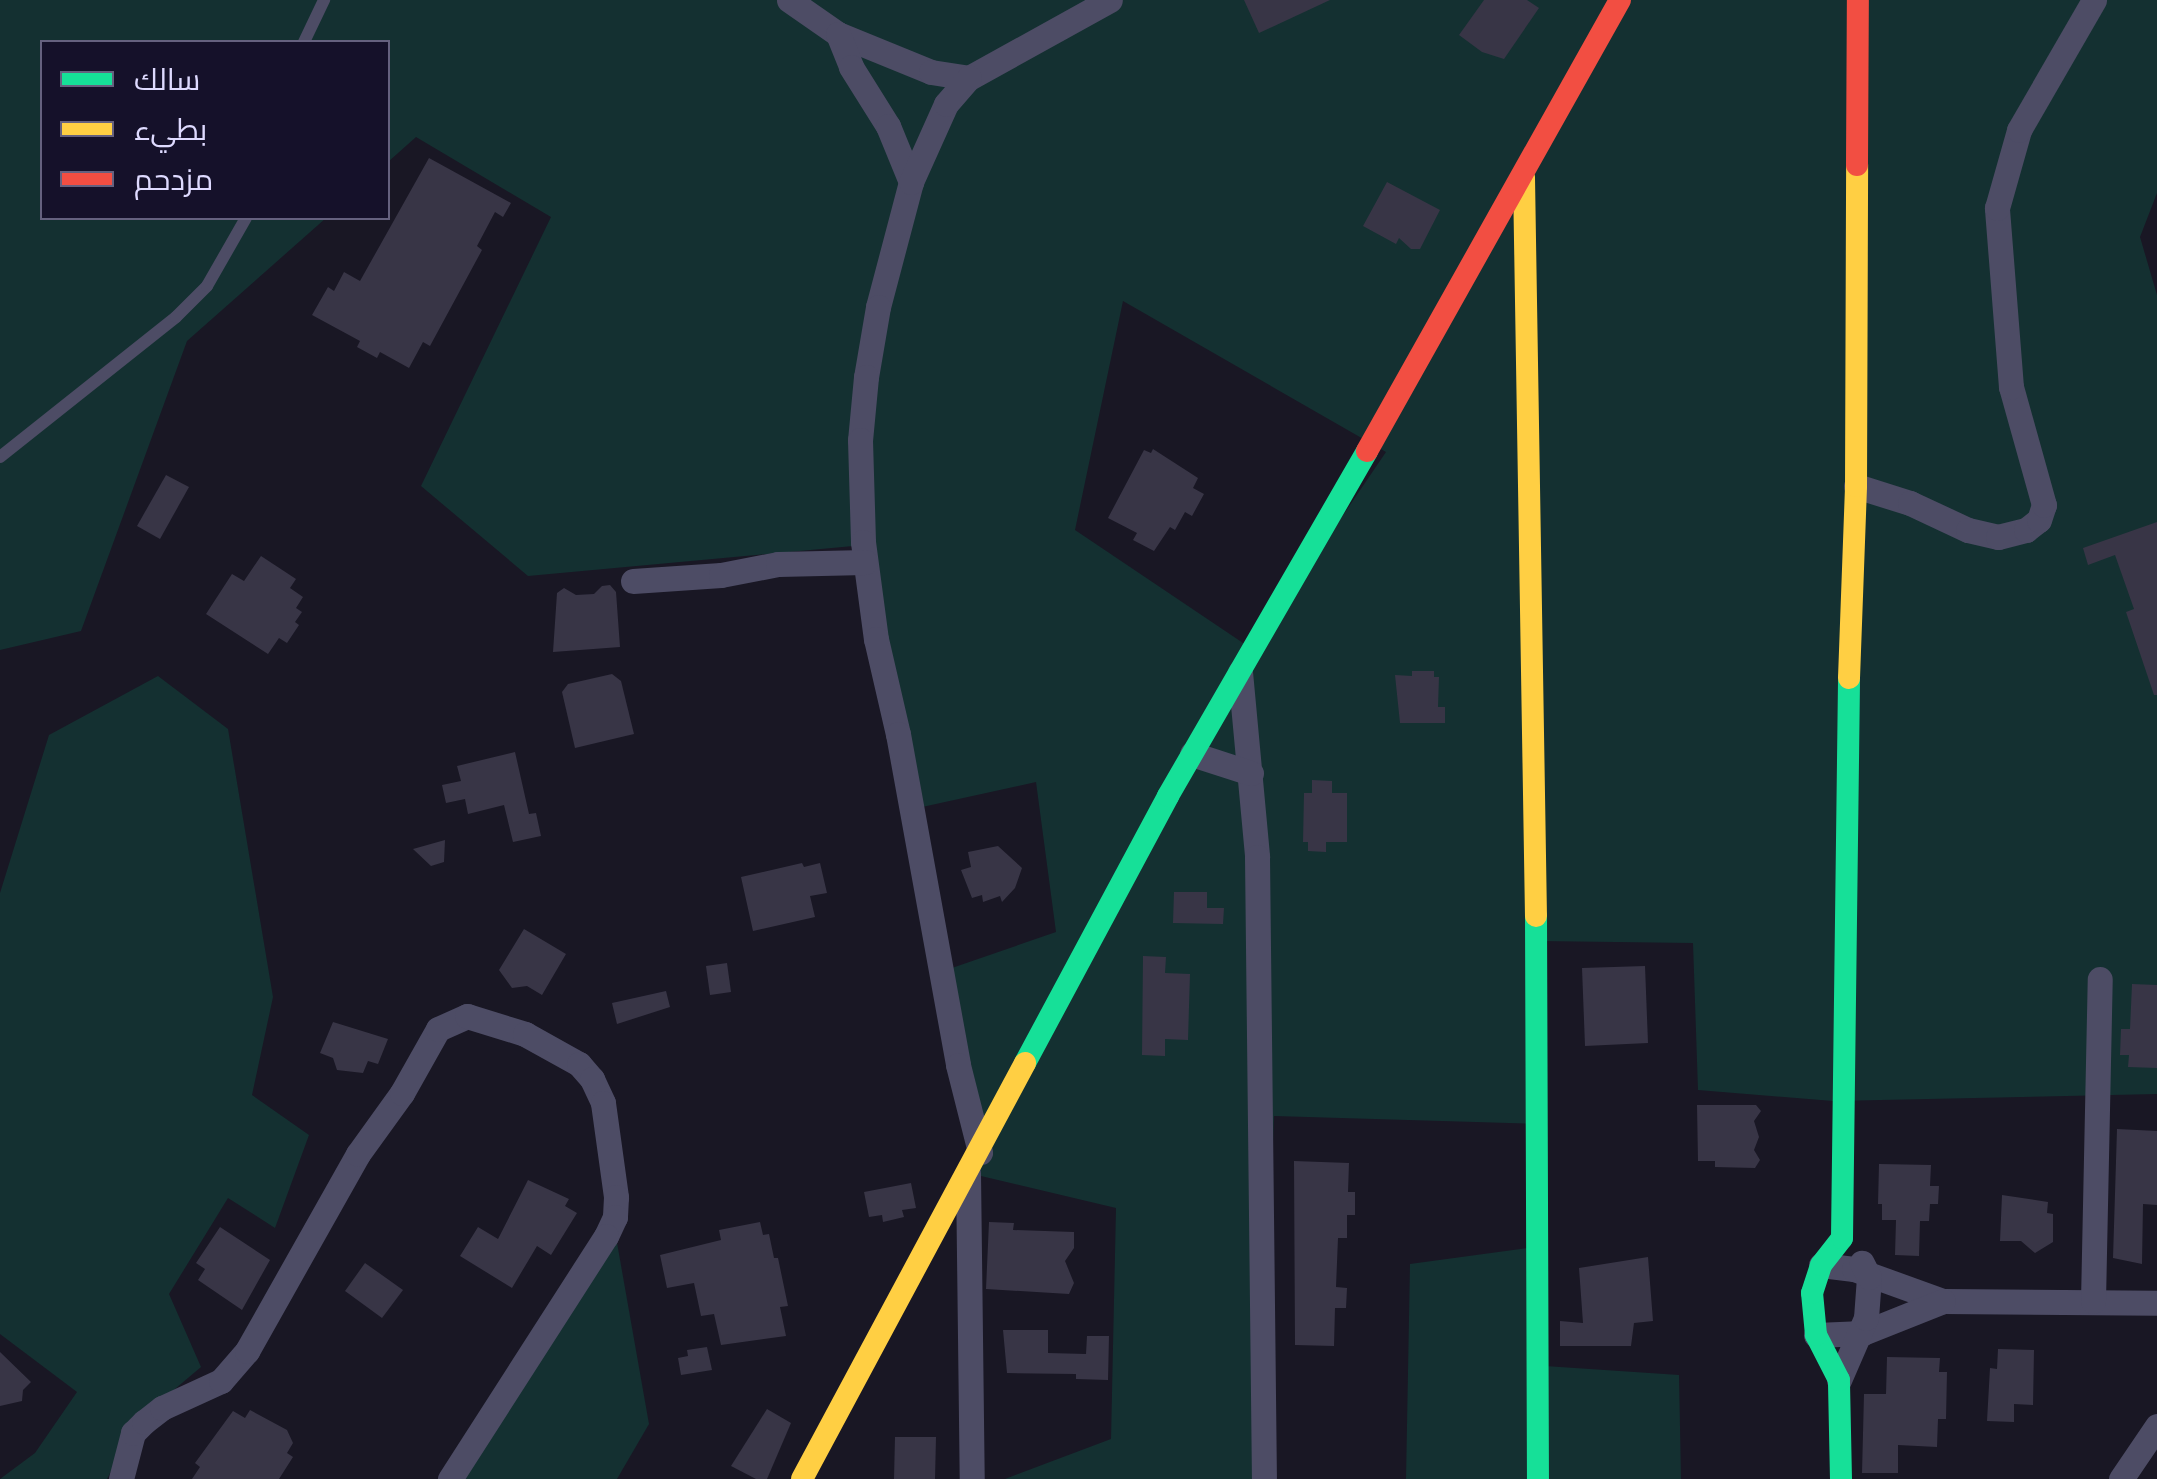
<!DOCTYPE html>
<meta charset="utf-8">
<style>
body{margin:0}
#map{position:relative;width:2157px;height:1479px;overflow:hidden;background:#191724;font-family:Jost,Cairo,sans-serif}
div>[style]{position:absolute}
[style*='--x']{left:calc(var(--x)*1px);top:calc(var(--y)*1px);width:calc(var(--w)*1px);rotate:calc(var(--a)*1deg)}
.green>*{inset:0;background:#143031}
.building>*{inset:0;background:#383546}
.lane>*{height:12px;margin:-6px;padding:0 6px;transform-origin:6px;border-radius:6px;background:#4d4c65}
.street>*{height:25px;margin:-12.5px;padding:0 12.5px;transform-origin:12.5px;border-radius:12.5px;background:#4d4c65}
.fast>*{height:22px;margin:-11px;padding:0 11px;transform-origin:11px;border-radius:11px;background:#16e098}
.slow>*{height:22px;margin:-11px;padding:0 11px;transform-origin:11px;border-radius:11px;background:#ffcf43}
.jam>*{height:22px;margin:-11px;padding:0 11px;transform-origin:11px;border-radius:11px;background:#f24e42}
span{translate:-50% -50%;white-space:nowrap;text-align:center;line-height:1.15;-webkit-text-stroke:8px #15112a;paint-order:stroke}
.legend{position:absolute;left:40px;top:40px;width:350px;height:180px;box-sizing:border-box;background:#15112a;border:2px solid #65617f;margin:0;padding:12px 18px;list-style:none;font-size:30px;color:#dedaff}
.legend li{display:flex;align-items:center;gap:20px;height:50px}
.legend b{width:50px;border:2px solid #65617f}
</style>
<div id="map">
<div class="green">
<div style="clip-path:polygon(evenodd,0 0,2157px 0,2157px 193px,2140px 237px,2157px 295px,2157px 1094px,1833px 1101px,1698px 1090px,1693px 943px,1538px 941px,1542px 1124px,1274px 1116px,1260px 1479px,1005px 1479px,1111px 1439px,1116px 1208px,981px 1176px,949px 969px,1056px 932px,1036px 782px,913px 809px,864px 545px,528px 576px,421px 486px,551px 217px,416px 137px,388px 162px,388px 42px,42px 42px,42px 218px,326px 218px,187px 341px,81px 631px,0 650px,0 0,1123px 301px,1386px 452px,1252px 649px,1075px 530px,1123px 301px)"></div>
<div style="clip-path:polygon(158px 676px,228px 729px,273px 997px,252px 1095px,309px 1135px,275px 1228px,228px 1198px,169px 1294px,201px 1367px,137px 1421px,107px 1479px,0 1479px,35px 1453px,77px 1392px,0 1334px,0 893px,49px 735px)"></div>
<div style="clip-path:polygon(616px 1237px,649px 1424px,617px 1479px,453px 1479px)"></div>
<div style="clip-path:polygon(1543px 1246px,1545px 1366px,1679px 1375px,1681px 1479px,1406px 1479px,1410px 1264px)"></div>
</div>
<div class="building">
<div style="clip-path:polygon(1244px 0,1330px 0,1259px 33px)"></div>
<div style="clip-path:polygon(1484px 0,1527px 0,1539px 8px,1504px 59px,1482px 52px,1459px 35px)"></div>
<div style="clip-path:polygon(429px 158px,511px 203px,503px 217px,495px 212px,477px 246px,482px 250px,430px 346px,423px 342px,409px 368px,380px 352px,377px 358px,357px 347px,360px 341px,312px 315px,328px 287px,334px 291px,344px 272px,360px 281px)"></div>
<div style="clip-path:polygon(1387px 182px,1440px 210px,1420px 249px,1411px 249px,1399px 238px,1396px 244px,1363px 226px)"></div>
<div style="clip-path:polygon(1153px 449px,1198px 478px,1193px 488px,1204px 494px,1192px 516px,1185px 512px,1175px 530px,1170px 527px,1154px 551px,1133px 540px,1137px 533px,1108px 518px,1144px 450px,1151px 453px)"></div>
<div style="clip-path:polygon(166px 475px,189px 487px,160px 539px,137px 526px)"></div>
<div style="clip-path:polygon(2157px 522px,2157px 695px,2154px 695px,2126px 612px,2134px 609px,2115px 555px,2088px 565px,2083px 548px)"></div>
<div style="clip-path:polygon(261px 556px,296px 579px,290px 588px,303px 597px,296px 608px,302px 612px,295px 622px,299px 625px,287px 643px,279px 638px,268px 654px,206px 614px,232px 574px,244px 581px)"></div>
<div style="clip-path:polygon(610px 585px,616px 592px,620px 647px,553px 652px,557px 593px,564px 588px,576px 595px,594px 594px,602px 586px)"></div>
<div style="clip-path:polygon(1412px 671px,1434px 671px,1434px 677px,1439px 677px,1438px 707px,1445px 707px,1445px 723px,1400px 723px,1395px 675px,1412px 676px)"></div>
<div style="clip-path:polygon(612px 674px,621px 681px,634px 734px,575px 748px,562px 692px,568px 684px)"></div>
<div style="clip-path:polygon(515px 752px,529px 814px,536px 813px,541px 836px,513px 842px,504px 805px,468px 814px,465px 799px,446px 803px,442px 785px,461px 781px,457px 766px)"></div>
<div style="clip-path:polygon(1312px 780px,1332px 781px,1332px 793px,1347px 793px,1347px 842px,1326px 842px,1326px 852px,1308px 851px,1308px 842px,1303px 842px,1304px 793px,1312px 793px)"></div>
<div style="clip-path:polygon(445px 840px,444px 862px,431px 866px,413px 849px)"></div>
<div style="clip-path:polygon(998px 846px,1022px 868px,1015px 888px,1002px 902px,1000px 896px,983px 902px,982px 895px,972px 898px,961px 870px,971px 867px,968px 852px)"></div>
<div style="clip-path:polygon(802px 863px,804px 867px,820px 863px,827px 893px,810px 896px,815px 917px,753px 931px,741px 877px)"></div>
<div style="clip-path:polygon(1174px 892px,1207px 892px,1207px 908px,1224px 908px,1223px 924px,1173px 923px)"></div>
<div style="clip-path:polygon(524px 929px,566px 954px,542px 995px,527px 986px,512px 988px,499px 970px)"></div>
<div style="clip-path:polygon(1143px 956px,1166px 957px,1165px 973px,1190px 974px,1188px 1040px,1165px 1039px,1165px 1056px,1142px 1055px)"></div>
<div style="clip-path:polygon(727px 963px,731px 992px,710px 995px,706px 966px)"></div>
<div style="clip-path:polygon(1645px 966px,1648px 1043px,1585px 1046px,1582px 968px)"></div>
<div style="clip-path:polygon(2132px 984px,2157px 985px,2157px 1068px,2128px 1067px,2129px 1055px,2120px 1055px,2121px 1029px,2130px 1029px)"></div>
<div style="clip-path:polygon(666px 991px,670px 1007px,617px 1024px,612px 1003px)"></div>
<div style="clip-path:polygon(333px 1022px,388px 1039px,378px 1064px,368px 1061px,363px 1073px,337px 1070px,333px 1058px,320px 1053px)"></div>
<div style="clip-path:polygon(1697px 1105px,1756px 1105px,1761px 1111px,1754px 1121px,1759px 1137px,1754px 1150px,1760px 1160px,1755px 1168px,1715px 1167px,1715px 1161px,1698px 1161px)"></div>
<div style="clip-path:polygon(2117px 1129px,2157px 1131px,2157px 1205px,2143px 1204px,2142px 1264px,2113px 1258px)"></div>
<div style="clip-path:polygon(1294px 1161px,1349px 1163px,1348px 1192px,1355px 1192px,1355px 1215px,1347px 1215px,1347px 1238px,1338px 1238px,1336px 1287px,1347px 1288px,1346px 1308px,1335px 1308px,1334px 1346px,1295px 1345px)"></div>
<div style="clip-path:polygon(1879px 1164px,1931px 1165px,1930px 1186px,1939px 1186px,1938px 1204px,1930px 1204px,1929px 1221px,1920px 1221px,1919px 1256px,1895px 1255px,1896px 1220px,1882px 1220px,1882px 1204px,1878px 1204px)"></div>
<div style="clip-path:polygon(528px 1180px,569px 1199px,565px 1206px,577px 1213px,551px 1255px,537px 1246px,512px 1288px,460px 1256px,478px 1227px,498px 1239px)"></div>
<div style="clip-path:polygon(911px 1183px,916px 1208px,902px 1210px,904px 1217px,883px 1222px,882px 1215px,869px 1217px,864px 1192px)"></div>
<div style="clip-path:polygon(2002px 1195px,2048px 1202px,2047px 1213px,2053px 1214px,2053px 1242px,2035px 1253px,2021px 1241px,2000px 1241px)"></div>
<div style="clip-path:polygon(760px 1222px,763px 1235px,769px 1234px,774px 1258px,778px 1258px,788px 1306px,780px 1307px,786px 1336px,721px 1345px,714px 1314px,701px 1316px,694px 1283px,667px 1288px,660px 1255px,721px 1240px,719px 1230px)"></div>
<div style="clip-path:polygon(989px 1222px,1014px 1223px,1013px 1230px,1074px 1232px,1074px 1248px,1065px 1261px,1074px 1283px,1069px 1294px,986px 1289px)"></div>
<div style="clip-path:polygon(220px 1227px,270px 1260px,242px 1310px,198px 1280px,205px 1269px,196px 1263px)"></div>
<div style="clip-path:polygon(1648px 1257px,1653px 1321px,1634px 1323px,1631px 1346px,1560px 1346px,1560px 1321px,1583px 1323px,1579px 1268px)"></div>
<div style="clip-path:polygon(365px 1263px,403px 1290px,382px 1318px,345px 1291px)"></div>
<div style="clip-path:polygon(1003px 1330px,1048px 1330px,1048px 1353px,1086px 1354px,1087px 1336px,1109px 1336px,1108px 1380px,1076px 1379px,1076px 1374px,1007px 1373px)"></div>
<div style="clip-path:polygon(707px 1347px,712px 1370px,681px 1375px,678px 1358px,688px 1356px,687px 1350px)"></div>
<div style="clip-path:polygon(1998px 1349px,2034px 1350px,2033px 1405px,2014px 1404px,2014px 1422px,1987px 1421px,1990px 1368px,1997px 1369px)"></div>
<div style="clip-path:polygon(0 1352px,31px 1382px,23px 1390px,22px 1401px,0 1406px)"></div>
<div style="clip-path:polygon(1887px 1357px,1940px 1358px,1939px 1372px,1947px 1372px,1946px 1419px,1938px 1419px,1937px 1447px,1898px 1445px,1898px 1473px,1862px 1473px,1864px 1394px,1886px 1394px)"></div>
<div style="clip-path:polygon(767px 1409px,791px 1423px,767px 1479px,756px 1479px,731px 1466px)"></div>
<div style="clip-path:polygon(250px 1410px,287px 1430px,293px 1443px,287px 1453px,293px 1457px,279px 1479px,192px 1479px,200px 1467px,195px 1463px,233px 1411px,245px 1418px)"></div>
<div style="clip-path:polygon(895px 1437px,936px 1437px,935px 1479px,894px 1479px)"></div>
</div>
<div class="lane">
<div style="--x:304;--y:42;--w:47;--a:-64.5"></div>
<div style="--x:0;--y:457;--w:225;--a:-38.5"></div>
<div style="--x:176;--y:317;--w:44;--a:-45"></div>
<div style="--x:207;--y:286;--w:78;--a:-60.2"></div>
</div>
<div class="street">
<div style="--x:789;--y:0;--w:60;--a:34.8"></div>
<div style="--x:838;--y:34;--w:100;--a:22.2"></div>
<div style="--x:931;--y:72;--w:38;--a:9"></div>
<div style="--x:969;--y:78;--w:161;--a:-29"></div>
<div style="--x:838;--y:34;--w:35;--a:68"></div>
<div style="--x:851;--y:67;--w:70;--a:57.9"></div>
<div style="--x:888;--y:126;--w:61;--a:67.7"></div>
<div style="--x:911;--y:182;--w:129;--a:104.8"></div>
<div style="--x:878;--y:307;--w:71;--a:99.7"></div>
<div style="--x:866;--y:377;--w:63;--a:95.4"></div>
<div style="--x:860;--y:440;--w:102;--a:88.3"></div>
<div style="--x:863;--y:542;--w:98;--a:82.4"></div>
<div style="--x:876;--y:639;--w:98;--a:77"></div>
<div style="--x:898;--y:734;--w:336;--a:79.7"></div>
<div style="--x:958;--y:1065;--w:90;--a:75.8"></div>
<div style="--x:911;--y:182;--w:85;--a:-65.8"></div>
<div style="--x:946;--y:104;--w:35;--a:-49"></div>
<div style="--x:1856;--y:486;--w:57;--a:17.5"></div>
<div style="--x:1910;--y:503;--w:64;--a:25"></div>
<div style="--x:1968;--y:530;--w:31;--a:13"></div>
<div style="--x:1998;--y:537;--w:29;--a:-14"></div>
<div style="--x:2026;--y:530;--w:16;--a:-38"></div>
<div style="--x:2039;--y:520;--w:16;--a:-72"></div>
<div style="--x:2044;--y:505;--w:123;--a:-105.6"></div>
<div style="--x:2011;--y:387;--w:180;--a:-94.5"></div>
<div style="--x:1997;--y:208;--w:81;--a:-74.2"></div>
<div style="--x:2019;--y:130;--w:150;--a:-60"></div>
<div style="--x:633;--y:581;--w:88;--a:-3.9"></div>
<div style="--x:721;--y:575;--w:58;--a:-10.9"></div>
<div style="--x:778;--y:564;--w:87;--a:-1.3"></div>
<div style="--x:1240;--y:672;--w:186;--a:84.7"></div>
<div style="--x:1257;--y:857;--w:622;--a:89.36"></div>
<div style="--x:1192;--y:754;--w:62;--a:17.9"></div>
<div style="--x:968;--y:1173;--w:306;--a:89.3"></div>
<div style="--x:1821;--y:1265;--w:33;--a:7"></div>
<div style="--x:1854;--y:1269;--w:95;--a:19.8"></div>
<div style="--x:1943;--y:1301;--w:214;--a:0.5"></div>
<div style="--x:2093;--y:1301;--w:322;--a:-88.8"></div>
<div style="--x:1816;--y:1335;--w:47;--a:-2.4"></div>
<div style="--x:1863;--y:1333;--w:86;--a:-21.8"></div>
<div style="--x:1839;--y:1380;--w:68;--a:-66.5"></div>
<div style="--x:1866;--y:1318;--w:41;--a:-85.8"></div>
<div style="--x:1869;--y:1277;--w:16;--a:-117"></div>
<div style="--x:121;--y:1479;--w:48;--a:-75.4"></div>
<div style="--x:133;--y:1433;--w:16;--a:-45"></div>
<div style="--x:144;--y:1422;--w:23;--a:-38"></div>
<div style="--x:162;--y:1408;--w:65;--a:-24.6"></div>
<div style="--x:221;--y:1381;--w:40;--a:-49"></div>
<div style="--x:247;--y:1351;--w:226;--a:-60.6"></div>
<div style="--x:358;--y:1154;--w:75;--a:-54.2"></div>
<div style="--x:402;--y:1093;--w:73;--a:-60.6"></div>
<div style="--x:438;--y:1029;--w:32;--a:-24"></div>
<div style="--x:467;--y:1016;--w:61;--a:17.2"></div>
<div style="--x:525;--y:1034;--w:62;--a:29.1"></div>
<div style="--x:579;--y:1064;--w:20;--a:49"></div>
<div style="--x:592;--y:1079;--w:26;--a:65"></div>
<div style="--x:603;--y:1103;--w:95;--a:82.1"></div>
<div style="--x:616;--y:1197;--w:20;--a:93"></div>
<div style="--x:615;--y:1217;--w:21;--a:115"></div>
<div style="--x:606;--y:1236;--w:289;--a:122.7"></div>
<div style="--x:2121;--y:1479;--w:64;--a:-55.8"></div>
</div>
<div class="fast">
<div style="--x:1536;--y:916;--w:563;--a:89.8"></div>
<div style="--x:1025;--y:1063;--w:303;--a:-61.8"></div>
<div style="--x:1168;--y:796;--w:398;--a:-60"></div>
<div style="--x:1841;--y:1479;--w:99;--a:-91.2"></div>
<div style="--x:1839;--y:1380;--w:51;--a:-117.1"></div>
<div style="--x:1816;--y:1335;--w:42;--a:-95.4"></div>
<div style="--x:1812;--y:1293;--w:29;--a:-72"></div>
<div style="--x:1821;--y:1265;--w:34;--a:-52"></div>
<div style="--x:1842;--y:1238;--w:560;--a:-89.28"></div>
</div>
<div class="slow">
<div style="--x:1524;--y:178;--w:738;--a:89.07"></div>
<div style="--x:1849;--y:678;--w:192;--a:-87.9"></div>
<div style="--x:1856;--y:486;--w:321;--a:-89.8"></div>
<div style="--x:802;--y:1479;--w:472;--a:-61.8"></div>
</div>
<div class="jam">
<div style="--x:1857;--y:165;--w:165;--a:-89.7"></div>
<div style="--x:1367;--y:451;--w:517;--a:-60.71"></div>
</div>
<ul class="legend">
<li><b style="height:12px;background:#16e098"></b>سالك</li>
<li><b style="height:12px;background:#ffcf43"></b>بطيء</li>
<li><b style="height:12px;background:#f24e42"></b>مزدحم</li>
</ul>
</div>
